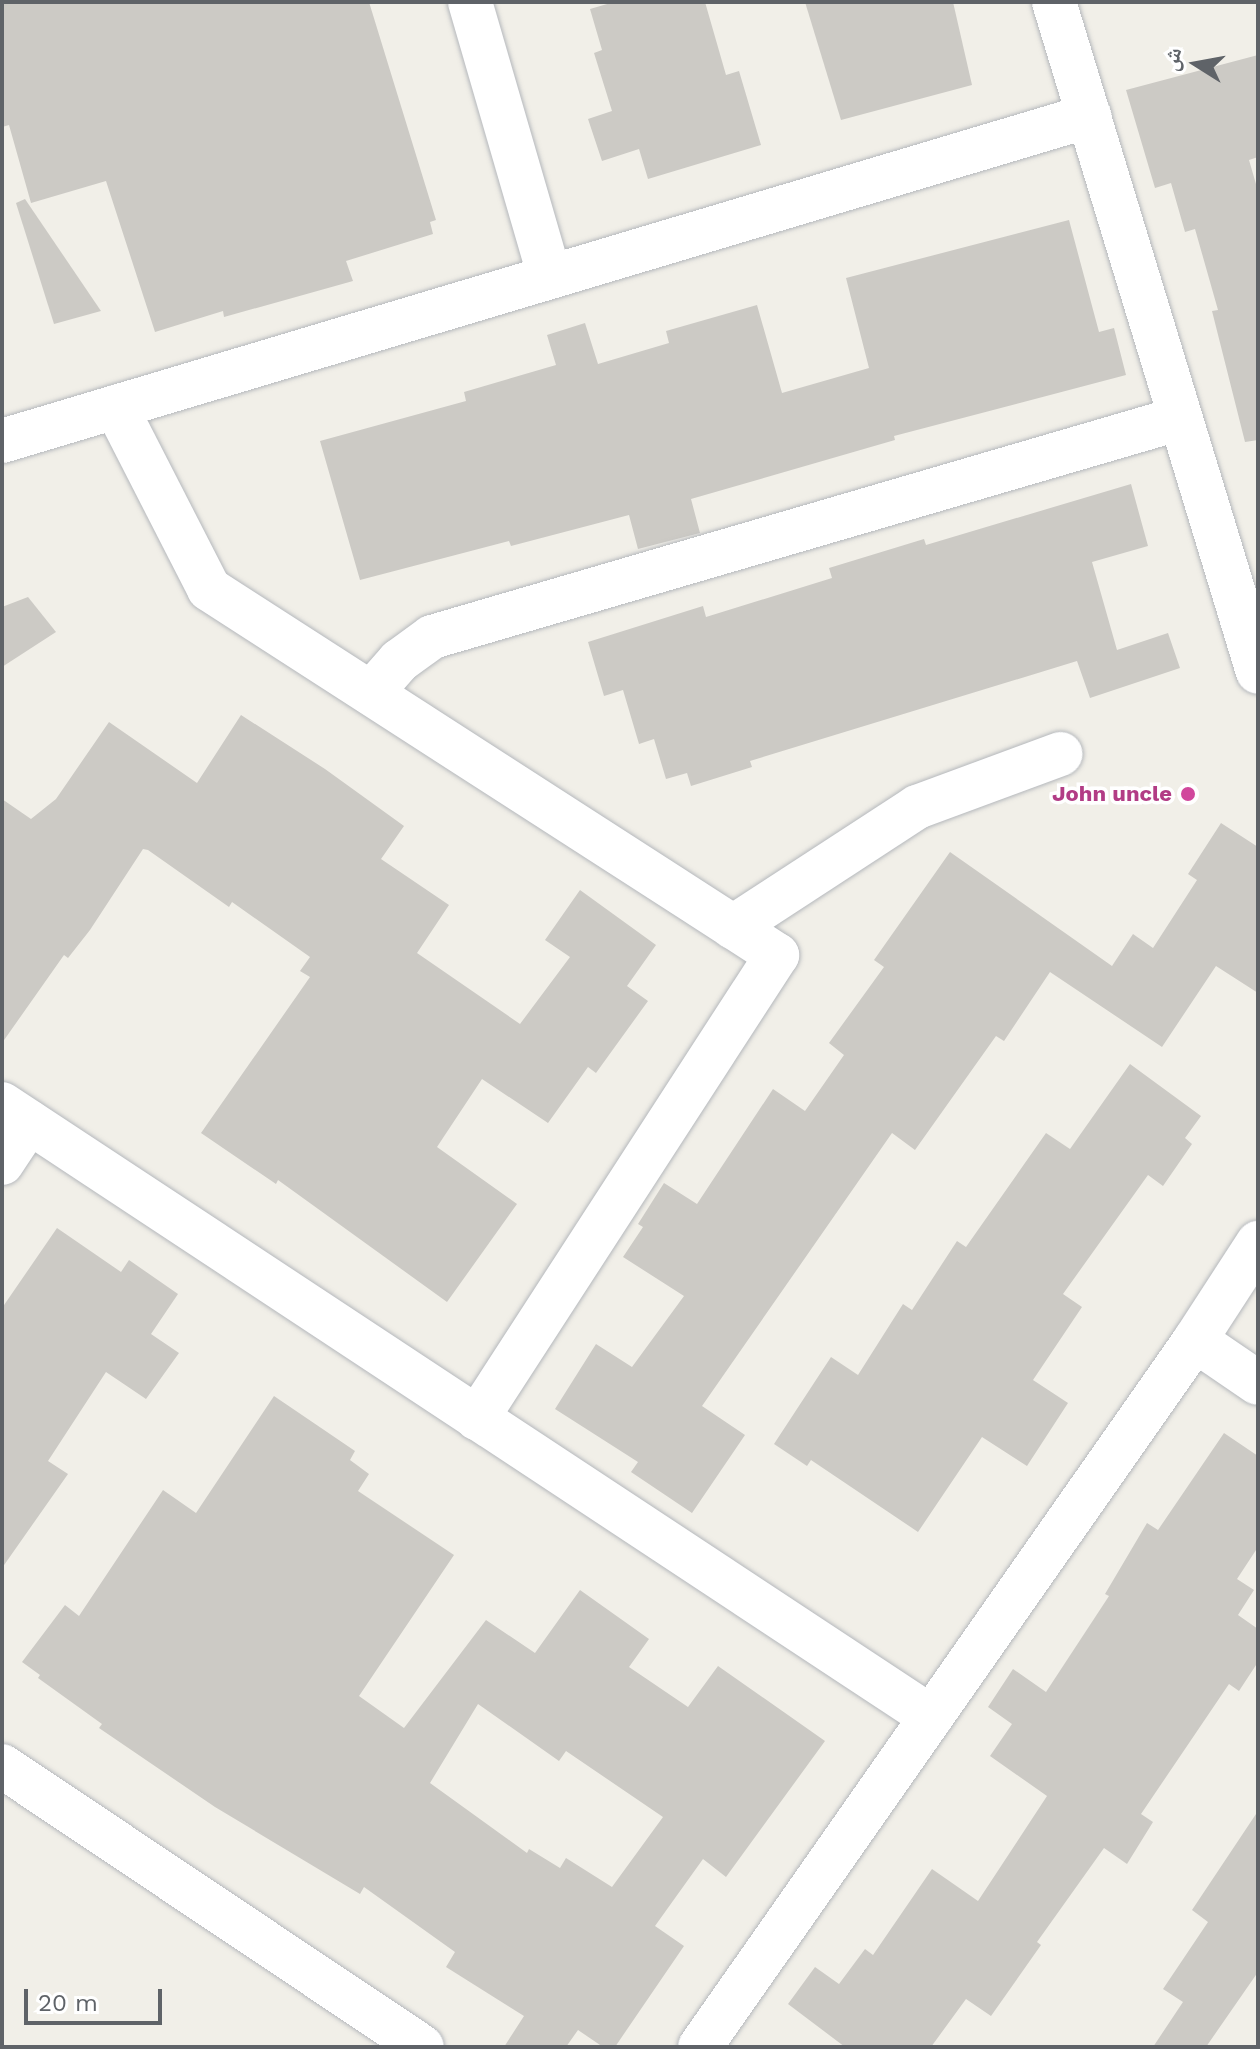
<!DOCTYPE html>
<meta charset="utf-8">
<style>
body{margin:0}
#map{position:relative;width:1260px;height:2049px;overflow:hidden;background:#f1efe8;font-family:"Work Sans","Noto Naskh Arabic",sans-serif}
div>[style]{position:absolute}
[style*='--x']{left:calc(var(--x)*1px);top:calc(var(--y)*1px);width:calc(var(--w)*1px);rotate:calc(var(--a)*1deg)}
.building>*{inset:0;background:#cccac5}
.roads{filter:drop-shadow(0 0 2px #b5b8bc) drop-shadow(0 0 2px #b5b8bc)}
.minor>*{height:44px;margin:-22px;padding:0 22px;transform-origin:22px;border-radius:22px;background:#fff}
.dots>*{width:22px;height:22px;translate:-50% -50%;box-sizing:border-box;border:4px solid #fff;border-radius:50%}
span{translate:-50% -50%;white-space:nowrap;text-align:center;line-height:1.15;-webkit-text-stroke:7px #fff;paint-order:stroke}
.hotel-label{font-size:22px;color:#b23c85;font-weight:700}
.right{translate:-100% -50%;text-align:right}
.frame{position:absolute;inset:0;border:4px solid #5f6368;pointer-events:none}
.north{position:absolute;left:1156px;top:24px;width:80px;height:80px;-webkit-text-stroke:6px #fff;paint-order:stroke;rotate:281deg;font-size:22px;font-weight:700;line-height:32px;text-align:center;color:#5f6368}
.north::after{content:'';display:block;margin:auto;width:28px;height:36px;background:#5f6368;clip-path:polygon(50% 0,100% 100%,50% 72%,0 100%)}
.scale{position:absolute;left:24px;top:1989px;width:138px;height:36px;box-sizing:border-box;border:4px solid #5f6368;border-top:0;padding-left:10px;font-size:24px;line-height:28px;white-space:nowrap;color:#5f6368;-webkit-text-stroke:6px #fff;paint-order:stroke}
</style>
<div id="map">
<div class="building">
<div style="clip-path:polygon(2px 2px,369px 2px,436px 220px,430px 222px,433px 234px,346px 261px,353px 281px,224px 317px,223px 311px,155px 332px,106px 181px,31px 203px,9px 125px,2px 127px)"></div>
<div style="clip-path:polygon(614px 2px,705px 2px,726px 75px,739px 71px,761px 145px,648px 179px,639px 149px,602px 161px,588px 119px,612px 111px,594px 53px,602px 50px,590px 9px)"></div>
<div style="clip-path:polygon(805px 2px,953px 2px,972px 85px,841px 120px)"></div>
<div style="clip-path:polygon(1258px 55px,1258px 157px,1249px 160px,1258px 191px,1258px 440px,1245px 442px,1212px 311px,1218px 310px,1195px 229px,1185px 232px,1171px 183px,1155px 188px,1126px 90px)"></div>
<div style="clip-path:polygon(25px 199px,101px 311px,54px 324px,16px 203px)"></div>
<div style="clip-path:polygon(1069px 220px,1099px 332px,1114px 328px,1126px 375px,894px 436px,895px 440px,691px 499px,700px 533px,638px 549px,629px 515px,511px 546px,509px 541px,360px 580px,320px 441px,466px 401px,464px 392px,556px 365px,547px 335px,585px 323px,598px 364px,669px 343px,666px 331px,757px 305px,782px 393px,869px 368px,846px 278px)"></div>
<div style="clip-path:polygon(1131px 484px,1148px 546px,1092px 562px,1117px 650px,1168px 633px,1180px 668px,1090px 698px,1077px 661px,750px 761px,752px 767px,691px 786px,687px 773px,666px 779px,654px 739px,639px 744px,623px 690px,604px 696px,588px 642px,703px 606px,706px 617px,832px 578px,829px 568px,924px 539px,926px 545px)"></div>
<div style="clip-path:polygon(28px 597px,56px 632px,2px 667px,2px 607px)"></div>
<div style="clip-path:polygon(241px 715px,325px 769px,404px 826px,381px 859px,449px 905px,417px 953px,520px 1024px,570px 957px,545px 940px,580px 890px,656px 945px,627px 986px,648px 1001px,596px 1073px,588px 1067px,548px 1123px,482px 1079px,437px 1147px,517px 1204px,447px 1302px,278px 1180px,276px 1184px,201px 1133px,310px 977px,300px 971px,310px 957px,232px 902px,229px 907px,148px 850px,143px 849px,90px 930px,68px 958px,64px 955px,2px 1043px,2px 799px,31px 819px,56px 799px,109px 722px,197px 783px)"></div>
<div style="clip-path:polygon(1221px 823px,1258px 847px,1258px 993px,1216px 966px,1162px 1047px,1050px 972px,1004px 1041px,996px 1036px,915px 1150px,892px 1133px,702px 1406px,745px 1435px,692px 1513px,631px 1472px,638px 1462px,555px 1409px,596px 1344px,632px 1367px,684px 1296px,623px 1257px,643px 1227px,638px 1224px,664px 1183px,697px 1204px,773px 1089px,805px 1111px,844px 1055px,829px 1043px,884px 967px,874px 960px,950px 852px,1112px 966px,1133px 934px,1153px 948px,1197px 880px,1188px 874px)"></div>
<div style="clip-path:polygon(1130px 1064px,1201px 1116px,1185px 1138px,1192px 1144px,1163px 1186px,1148px 1175px,1063px 1294px,1082px 1307px,1033px 1380px,1068px 1403px,1027px 1466px,982px 1437px,918px 1532px,811px 1460px,807px 1466px,774px 1444px,831px 1357px,858px 1375px,903px 1304px,912px 1310px,957px 1241px,966px 1247px,1046px 1133px,1070px 1149px)"></div>
<div style="clip-path:polygon(57px 1228px,121px 1272px,129px 1260px,178px 1294px,151px 1334px,179px 1353px,146px 1399px,106px 1372px,48px 1461px,68px 1474px,2px 1568px,2px 1308px)"></div>
<div style="clip-path:polygon(evenodd,274px 1396px,355px 1451px,350px 1460px,369px 1474px,358px 1491px,454px 1555px,359px 1696px,404px 1728px,486px 1620px,535px 1653px,580px 1590px,649px 1639px,629px 1667px,688px 1707px,718px 1666px,825px 1741px,726px 1877px,703px 1859px,655px 1926px,684px 1946px,615px 2047px,603px 2047px,578px 2030px,566px 2047px,504px 2047px,524px 2016px,446px 1967px,455px 1952px,364px 1887px,360px 1894px,215px 1807px,99px 1728px,102px 1724px,38px 1678px,40px 1675px,22px 1662px,65px 1605px,79px 1616px,163px 1490px,196px 1513px,274px 1396px,478px 1704px,559px 1761px,566px 1751px,663px 1817px,612px 1887px,566px 1858px,560px 1868px,529px 1849px,527px 1853px,430px 1783px,478px 1704px)"></div>
<div style="clip-path:polygon(1224px 1433px,1258px 1456px,1258px 1547px,1237px 1579px,1254px 1590px,1238px 1615px,1258px 1629px,1258px 1662px,1239px 1691px,1229px 1684px,1141px 1814px,1153px 1822px,1127px 1864px,1104px 1848px,1037px 1942px,1041px 1945px,991px 2016px,966px 1999px,931px 2047px,845px 2047px,788px 2004px,815px 1967px,839px 1984px,865px 1949px,873px 1955px,932px 1869px,978px 1901px,1047px 1796px,990px 1756px,1012px 1724px,988px 1707px,1013px 1669px,1046px 1692px,1109px 1596px,1105px 1594px,1147px 1523px,1158px 1530px)"></div>
<div style="clip-path:polygon(1258px 1811px,1258px 1972px,1206px 2047px,1153px 2047px,1183px 2002px,1163px 1989px,1208px 1922px,1192px 1910px)"></div>
</div>
<div class="roads">
<div class="minor">
<div style="--x:470;--y:2;--w:286;--a:73.8"></div>
<div style="--x:1054;--y:2;--w:700;--a:73.07"></div>
<div style="--x:116;--y:407;--w:204;--a:62.9"></div>
<div style="--x:209;--y:589;--w:676;--a:32.8"></div>
<div style="--x:777;--y:955;--w:552;--a:122.94"></div>
<div style="--x:2;--y:441;--w:1135;--a:-16.65"></div>
<div style="--x:371;--y:693;--w:43;--a:-48.8"></div>
<div style="--x:399;--y:661;--w:41;--a:-36"></div>
<div style="--x:432;--y:637;--w:780;--a:-16.3"></div>
<div style="--x:733;--y:927;--w:220;--a:-33.1"></div>
<div style="--x:917;--y:807;--w:153;--a:-20.3"></div>
<div style="--x:2;--y:1104;--w:1113;--a:33.42"></div>
<div style="--x:2;--y:1163;--w:49;--a:-56.6"></div>
<div style="--x:1195;--y:1340;--w:76;--a:34.3"></div>
<div style="--x:2;--y:1766;--w:505;--a:33.78"></div>
<div style="--x:700;--y:2047;--w:863;--a:-55"></div>
<div style="--x:1195;--y:1340;--w:116;--a:-57"></div>
</div>
</div>
<div class="dots">
<div style="left:1188px;top:794px;background:#d1479c"></div>
</div>
<div class="hotel-label">
<span class="right" style="left:1172px;top:794px">John uncle</span>
</div>
<div class="frame"></div>
<div class="north">ش</div>
<div class="scale">20 m</div>
</div>
